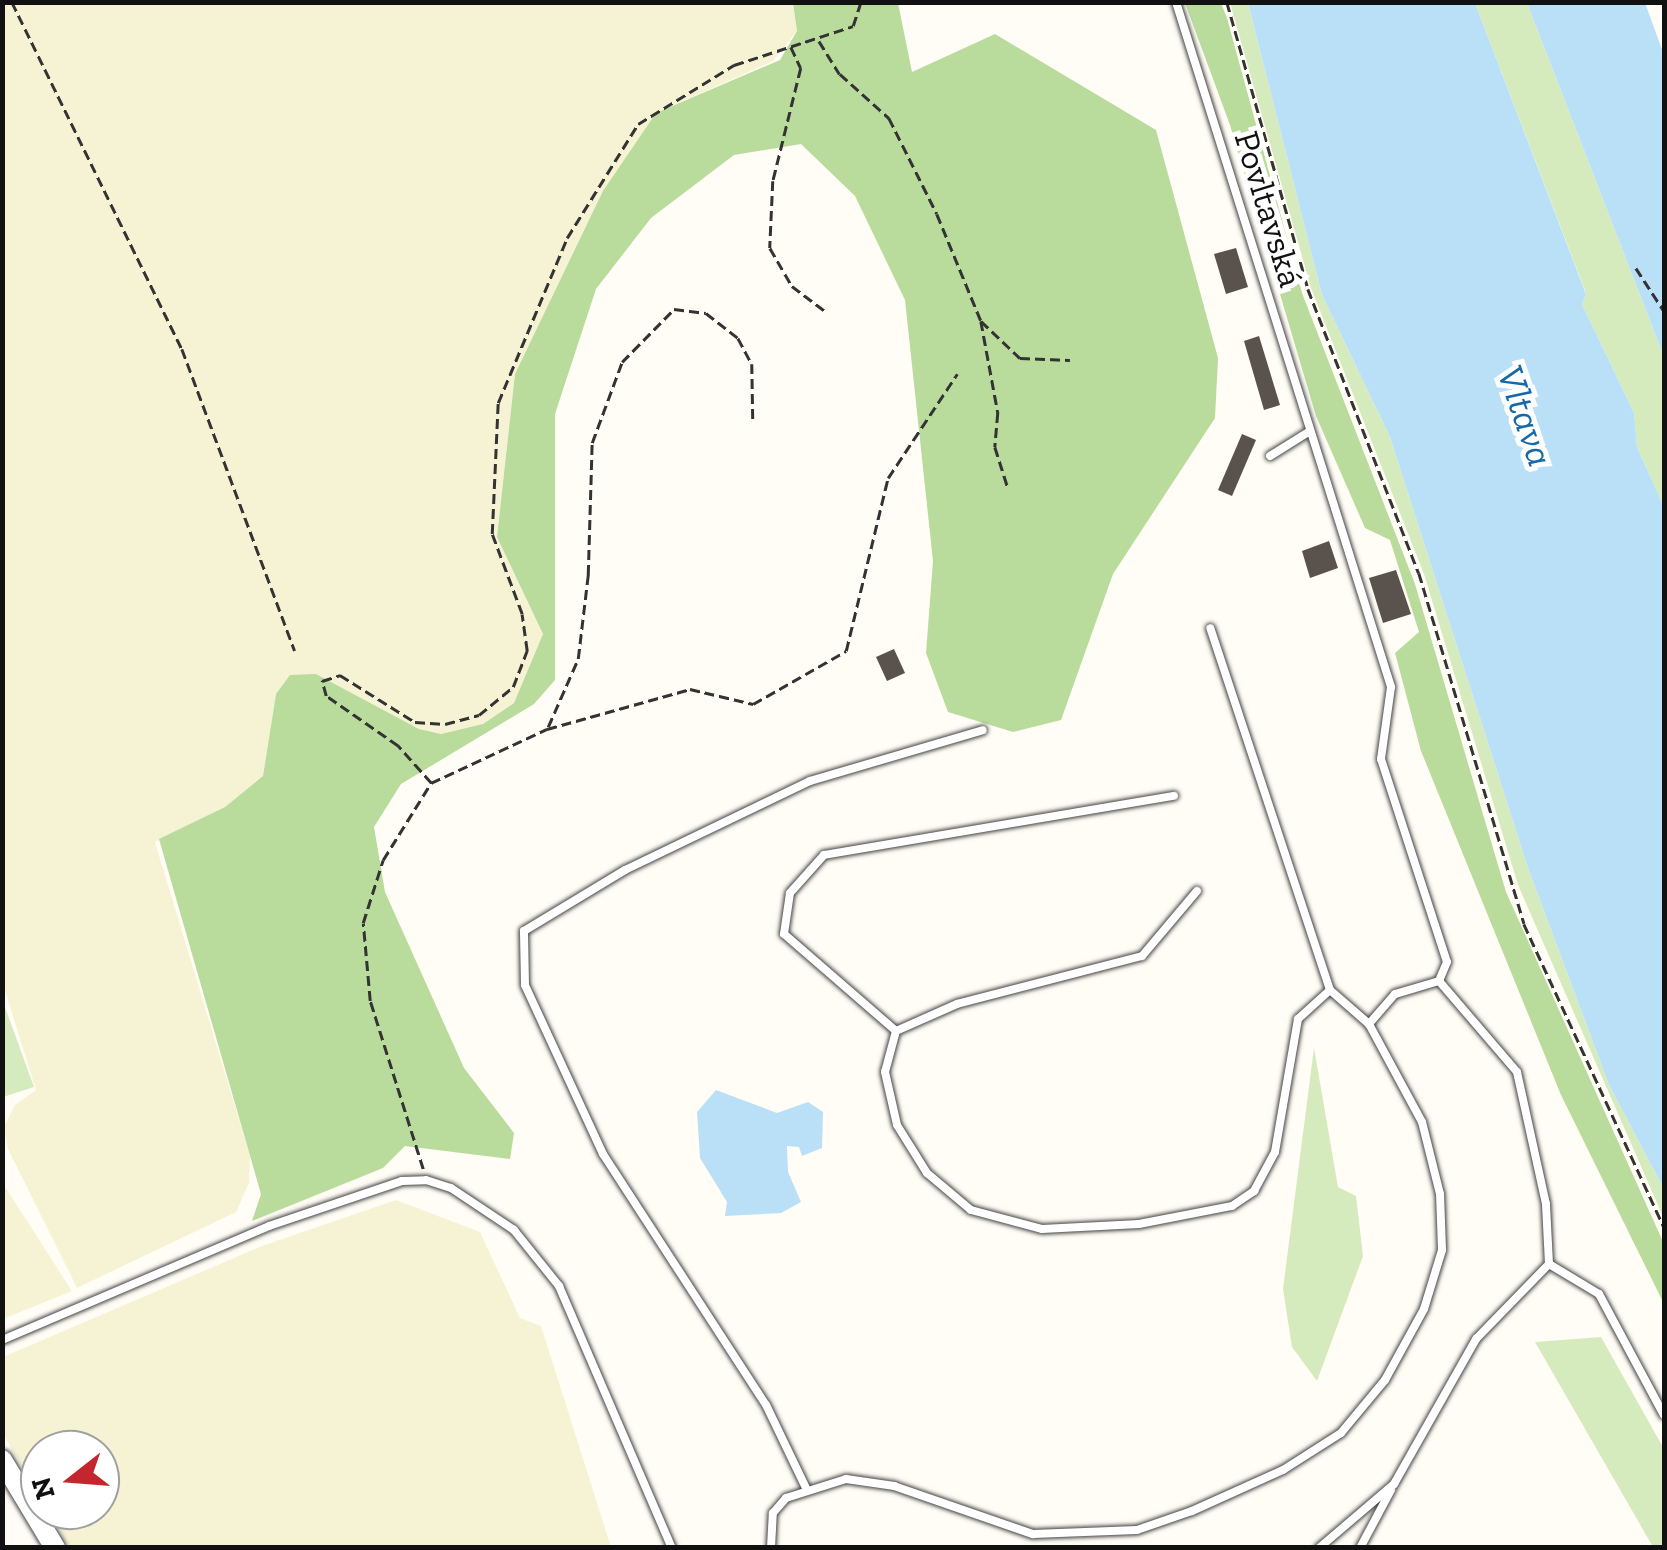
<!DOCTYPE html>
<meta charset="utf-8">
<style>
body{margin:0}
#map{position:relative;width:1667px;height:1550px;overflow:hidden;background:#fffdf5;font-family:"Zilla Slab",serif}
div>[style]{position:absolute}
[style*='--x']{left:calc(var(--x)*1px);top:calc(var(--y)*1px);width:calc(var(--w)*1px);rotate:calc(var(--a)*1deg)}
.farmland>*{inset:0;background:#f6f3d4}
.green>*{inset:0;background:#d5ebbd}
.forest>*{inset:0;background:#b9dc9c}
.water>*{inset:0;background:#b9e0f7}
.building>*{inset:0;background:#5a524d}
.path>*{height:2.5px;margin-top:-1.25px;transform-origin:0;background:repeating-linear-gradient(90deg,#333 0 10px,transparent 0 15px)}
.roads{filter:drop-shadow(0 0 2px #444) drop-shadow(0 0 2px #444)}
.service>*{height:8px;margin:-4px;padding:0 4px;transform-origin:4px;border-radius:4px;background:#fff}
.tertiary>*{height:20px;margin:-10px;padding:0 10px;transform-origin:10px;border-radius:10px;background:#fff}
span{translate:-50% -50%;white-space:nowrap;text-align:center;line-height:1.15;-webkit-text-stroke:10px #fff;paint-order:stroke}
.street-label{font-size:35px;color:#111}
.water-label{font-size:38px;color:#1768a6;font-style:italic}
.frame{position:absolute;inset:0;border:5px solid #111;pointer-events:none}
.north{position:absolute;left:20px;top:1430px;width:100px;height:100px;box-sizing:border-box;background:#fff;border:2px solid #a0a0a0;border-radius:50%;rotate:253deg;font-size:28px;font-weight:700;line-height:40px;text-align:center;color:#111}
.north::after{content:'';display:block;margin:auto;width:35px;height:45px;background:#c4262e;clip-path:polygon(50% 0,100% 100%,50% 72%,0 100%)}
</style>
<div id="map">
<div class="farmland">
<div style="clip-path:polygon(793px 2px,797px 31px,773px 61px,656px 113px,515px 374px,497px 537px,543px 634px,514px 703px,483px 724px,441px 734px,419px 729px,316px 674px,276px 694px,263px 776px,225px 807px,155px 842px,250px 1156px,249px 1183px,236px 1212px,77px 1288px,8px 1149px,4px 1127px,15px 1105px,36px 1090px,2px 981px,2px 3px)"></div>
<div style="clip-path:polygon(2px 1182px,72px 1291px,3px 1319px,2px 1319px)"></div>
<div style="clip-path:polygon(396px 1200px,480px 1232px,520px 1318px,541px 1326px,611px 1547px,69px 1547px,47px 1510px,100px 1510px,100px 1450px,40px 1450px,40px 1497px,3px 1434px,3px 1357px,262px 1246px)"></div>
</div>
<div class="green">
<div style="clip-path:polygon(1230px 3px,1248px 3px,1322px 295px,1390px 437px,1528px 868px,1609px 1085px,1664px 1189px,1664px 1219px,1518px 885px,1424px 574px,1311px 288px)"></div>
<div style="clip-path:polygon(1475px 3px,1527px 3px,1664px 357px,1664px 507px,1637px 447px,1634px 413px,1582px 304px,1586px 293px)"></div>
<div style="clip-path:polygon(2px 999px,34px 1087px,3px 1097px,2px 1097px)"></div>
<div style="clip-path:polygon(1314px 1048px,1338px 1187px,1356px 1196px,1363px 1256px,1317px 1381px,1292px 1347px,1283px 1289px)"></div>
<div style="clip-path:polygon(1601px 1337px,1664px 1449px,1664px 1547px,1653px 1547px,1535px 1342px)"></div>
</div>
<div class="forest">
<div style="clip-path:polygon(793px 3px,898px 3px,912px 72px,995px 34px,1156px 130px,1218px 358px,1215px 418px,1113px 574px,1061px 720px,1013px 732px,948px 712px,926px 653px,933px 561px,905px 300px,855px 196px,801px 144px,734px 155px,651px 218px,596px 289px,555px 414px,555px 680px,534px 704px,401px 784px,374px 827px,385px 892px,464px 1068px,514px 1133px,510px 1159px,405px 1146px,383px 1168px,252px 1221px,261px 1194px,159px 839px,225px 807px,263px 776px,276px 694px,290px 675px,316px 674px,419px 729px,441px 734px,483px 724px,514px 703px,543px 634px,497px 537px,515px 374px,603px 191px,656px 113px,780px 60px,797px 31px)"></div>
<div style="clip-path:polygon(1185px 3px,1221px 3px,1227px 18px,1302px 293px,1415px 584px,1506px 892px,1664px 1244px,1664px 1304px,1561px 1095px,1421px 751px,1395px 653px,1419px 632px,1390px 540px,1365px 528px,1316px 416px,1230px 125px)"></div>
</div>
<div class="water">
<div style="clip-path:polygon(1248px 3px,1475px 3px,1586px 294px,1582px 304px,1634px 413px,1637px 447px,1664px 507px,1664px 1189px,1609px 1085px,1528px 868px,1390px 437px,1322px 295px)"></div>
<div style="clip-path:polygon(1527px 3px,1645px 3px,1664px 55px,1664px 357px)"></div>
<div style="clip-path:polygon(716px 1090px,777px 1113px,808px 1102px,823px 1112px,822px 1148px,802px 1156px,799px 1147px,787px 1146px,788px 1172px,801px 1202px,781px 1213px,725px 1216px,727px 1202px,700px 1158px,697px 1112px)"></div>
</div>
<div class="building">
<div style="clip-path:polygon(1236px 248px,1248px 287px,1226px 294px,1214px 254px)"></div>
<div style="clip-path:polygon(1259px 336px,1280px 405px,1264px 410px,1244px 341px)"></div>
<div style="clip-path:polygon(1242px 434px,1256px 440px,1232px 496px,1218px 490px)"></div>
<div style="clip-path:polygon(1329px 541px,1338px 568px,1310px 578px,1302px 551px)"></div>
<div style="clip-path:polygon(1396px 570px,1411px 614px,1383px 623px,1369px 578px)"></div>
<div style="clip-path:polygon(894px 649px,905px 673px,887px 681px,876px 657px)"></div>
</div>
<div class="path">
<div style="--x:12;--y:2;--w:386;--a:63.9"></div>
<div style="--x:182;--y:349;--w:322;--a:69.5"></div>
<div style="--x:1227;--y:2;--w:298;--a:74.2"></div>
<div style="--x:1308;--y:289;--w:305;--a:68.7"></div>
<div style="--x:1419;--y:573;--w:366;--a:73.3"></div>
<div style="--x:1524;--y:924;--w:334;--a:65.2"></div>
<div style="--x:819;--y:41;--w:39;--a:58"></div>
<div style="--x:840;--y:74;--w:66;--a:41.9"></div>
<div style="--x:889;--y:118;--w:107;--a:63.4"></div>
<div style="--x:937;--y:214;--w:116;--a:67.6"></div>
<div style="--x:981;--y:321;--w:94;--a:79.5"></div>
<div style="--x:998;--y:413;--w:34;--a:95"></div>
<div style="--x:995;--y:447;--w:43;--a:72.4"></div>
<div style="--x:791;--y:47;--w:23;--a:65"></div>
<div style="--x:801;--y:68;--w:116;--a:103.9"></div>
<div style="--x:773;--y:181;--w:67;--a:92.6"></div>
<div style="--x:770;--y:248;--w:44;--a:59.9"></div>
<div style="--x:792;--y:286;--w:41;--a:37.1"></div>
<div style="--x:1636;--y:268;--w:51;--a:56.9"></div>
<div style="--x:981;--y:321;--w:54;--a:43.5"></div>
<div style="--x:1020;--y:358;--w:50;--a:2.3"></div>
<div style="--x:548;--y:727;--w:74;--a:-66.2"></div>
<div style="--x:578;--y:659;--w:85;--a:-83.2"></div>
<div style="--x:588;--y:575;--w:132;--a:-88.3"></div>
<div style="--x:592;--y:443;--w:86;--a:-69.7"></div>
<div style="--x:622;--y:362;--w:74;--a:-45.5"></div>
<div style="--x:674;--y:309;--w:32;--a:7"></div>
<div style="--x:706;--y:313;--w:41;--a:38"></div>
<div style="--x:738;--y:338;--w:30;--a:62"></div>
<div style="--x:752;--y:364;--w:56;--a:89"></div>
<div style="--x:431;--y:783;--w:50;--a:-131.7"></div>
<div style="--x:398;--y:746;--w:88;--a:-145.2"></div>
<div style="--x:326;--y:696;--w:16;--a:-105"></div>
<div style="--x:322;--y:681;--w:19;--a:-18"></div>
<div style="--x:340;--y:675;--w:89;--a:32.1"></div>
<div style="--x:415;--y:722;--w:30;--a:4"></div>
<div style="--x:445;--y:724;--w:35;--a:-15"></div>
<div style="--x:479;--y:715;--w:44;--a:-39.5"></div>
<div style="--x:513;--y:687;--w:39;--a:-69"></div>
<div style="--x:527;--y:651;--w:37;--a:-98"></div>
<div style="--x:522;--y:614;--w:85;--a:-110.6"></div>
<div style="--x:492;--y:534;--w:131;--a:-87.4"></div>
<div style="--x:498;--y:403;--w:179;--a:-67.3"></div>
<div style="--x:567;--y:238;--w:134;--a:-58.1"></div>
<div style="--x:638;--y:124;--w:113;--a:-31.6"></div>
<div style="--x:734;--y:65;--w:125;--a:-18.1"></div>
<div style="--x:853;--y:26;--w:25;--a:-72"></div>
<div style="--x:423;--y:1169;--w:176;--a:-107.5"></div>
<div style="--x:370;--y:1001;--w:78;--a:-95.1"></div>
<div style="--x:363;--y:923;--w:66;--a:-72.4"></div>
<div style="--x:383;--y:860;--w:91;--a:-58.1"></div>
<div style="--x:431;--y:783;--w:128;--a:-25"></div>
<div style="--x:547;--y:729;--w:148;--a:-15.6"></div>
<div style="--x:690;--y:689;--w:65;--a:13.4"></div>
<div style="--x:753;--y:704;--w:107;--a:-29.7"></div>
<div style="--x:846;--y:651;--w:178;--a:-76.4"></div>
<div style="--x:888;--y:478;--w:125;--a:-56.4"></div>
</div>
<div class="roads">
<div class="service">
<div style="--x:1176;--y:2;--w:718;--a:72.57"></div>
<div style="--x:1391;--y:687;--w:73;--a:97.9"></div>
<div style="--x:1381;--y:759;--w:213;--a:72"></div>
<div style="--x:1447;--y:962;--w:21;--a:113"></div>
<div style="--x:1270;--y:456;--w:47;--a:-32"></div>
<div style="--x:1197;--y:891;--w:85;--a:130.2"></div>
<div style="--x:1142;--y:956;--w:191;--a:165.5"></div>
<div style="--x:957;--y:1004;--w:67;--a:156.1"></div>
<div style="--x:896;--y:1031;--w:42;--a:105"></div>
<div style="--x:885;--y:1072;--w:54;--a:77.2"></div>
<div style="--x:897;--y:1125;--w:57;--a:58"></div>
<div style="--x:927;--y:1173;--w:57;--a:40.1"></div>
<div style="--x:971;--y:1210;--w:73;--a:15"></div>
<div style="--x:1042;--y:1229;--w:97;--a:-3"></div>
<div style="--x:1139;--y:1224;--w:95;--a:-11"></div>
<div style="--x:1232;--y:1206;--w:27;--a:-34"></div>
<div style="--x:1254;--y:1191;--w:44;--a:-61.7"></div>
<div style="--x:1275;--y:1152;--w:135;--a:-80.2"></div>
<div style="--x:1298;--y:1019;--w:43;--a:-42.2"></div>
<div style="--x:896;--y:1031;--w:148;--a:-139.1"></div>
<div style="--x:784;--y:934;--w:41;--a:-81.7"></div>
<div style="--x:790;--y:893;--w:51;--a:-48.2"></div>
<div style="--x:824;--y:855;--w:355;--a:-9.6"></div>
<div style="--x:1549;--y:1264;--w:58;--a:31"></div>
<div style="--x:1599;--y:1294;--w:137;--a:61.8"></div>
<div style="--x:2;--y:1340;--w:290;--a:-23.1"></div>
<div style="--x:269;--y:1226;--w:140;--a:-18.7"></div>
<div style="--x:402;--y:1181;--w:24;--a:-2"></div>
<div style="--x:426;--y:1180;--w:26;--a:18"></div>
<div style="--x:451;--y:1188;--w:76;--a:33.7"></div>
<div style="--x:514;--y:1230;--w:72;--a:51.2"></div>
<div style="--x:559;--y:1286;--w:285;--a:66.7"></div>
<div style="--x:806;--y:1488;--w:92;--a:-115.7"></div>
<div style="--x:766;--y:1405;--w:299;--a:-123"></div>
<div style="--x:603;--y:1154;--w:186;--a:-114.8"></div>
<div style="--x:525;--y:985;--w:54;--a:-91.1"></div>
<div style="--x:524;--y:931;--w:118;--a:-31.1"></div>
<div style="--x:625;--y:870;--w:205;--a:-25.7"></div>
<div style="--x:810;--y:781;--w:180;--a:-16.4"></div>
<div style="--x:771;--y:1548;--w:35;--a:-87"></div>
<div style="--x:773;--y:1513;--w:20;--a:-49"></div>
<div style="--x:786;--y:1498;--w:63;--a:-17.6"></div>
<div style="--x:846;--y:1479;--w:49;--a:8.3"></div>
<div style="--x:894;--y:1486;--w:147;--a:19.1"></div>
<div style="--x:1033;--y:1534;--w:104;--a:-2.2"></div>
<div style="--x:1137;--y:1530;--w:58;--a:-19.1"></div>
<div style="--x:1192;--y:1511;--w:100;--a:-24.3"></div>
<div style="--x:1283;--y:1470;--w:69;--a:-32.5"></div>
<div style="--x:1341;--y:1433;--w:69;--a:-50.3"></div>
<div style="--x:1385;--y:1380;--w:81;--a:-61.2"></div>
<div style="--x:1424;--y:1309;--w:62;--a:-73"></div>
<div style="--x:1442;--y:1250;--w:56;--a:-92"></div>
<div style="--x:1440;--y:1194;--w:74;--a:-104"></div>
<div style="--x:1422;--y:1122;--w:111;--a:-118.4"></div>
<div style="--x:1369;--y:1024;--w:52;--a:-138.9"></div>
<div style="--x:1330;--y:990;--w:381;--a:-108.3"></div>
<div style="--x:1319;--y:1548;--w:99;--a:-40.5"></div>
<div style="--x:1394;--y:1484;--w:167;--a:-60.5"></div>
<div style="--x:1476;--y:1339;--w:105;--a:-45.8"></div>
<div style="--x:1549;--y:1264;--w:60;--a:-92.9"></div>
<div style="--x:1546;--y:1204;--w:135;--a:-102.4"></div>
<div style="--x:1517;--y:1072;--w:120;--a:-130.6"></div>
<div style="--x:1439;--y:981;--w:46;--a:163.5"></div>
<div style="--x:1395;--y:994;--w:40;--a:131"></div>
<div style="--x:1360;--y:1548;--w:66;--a:-61.9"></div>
</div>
<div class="tertiary">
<div style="--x:2;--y:1460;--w:103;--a:58.9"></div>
</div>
</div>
<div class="street-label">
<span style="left:1269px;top:209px;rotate:73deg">Povltavská</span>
</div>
<div class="water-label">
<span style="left:1525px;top:416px;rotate:71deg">Vltava</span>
</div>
<div class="frame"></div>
<div class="north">N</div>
</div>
